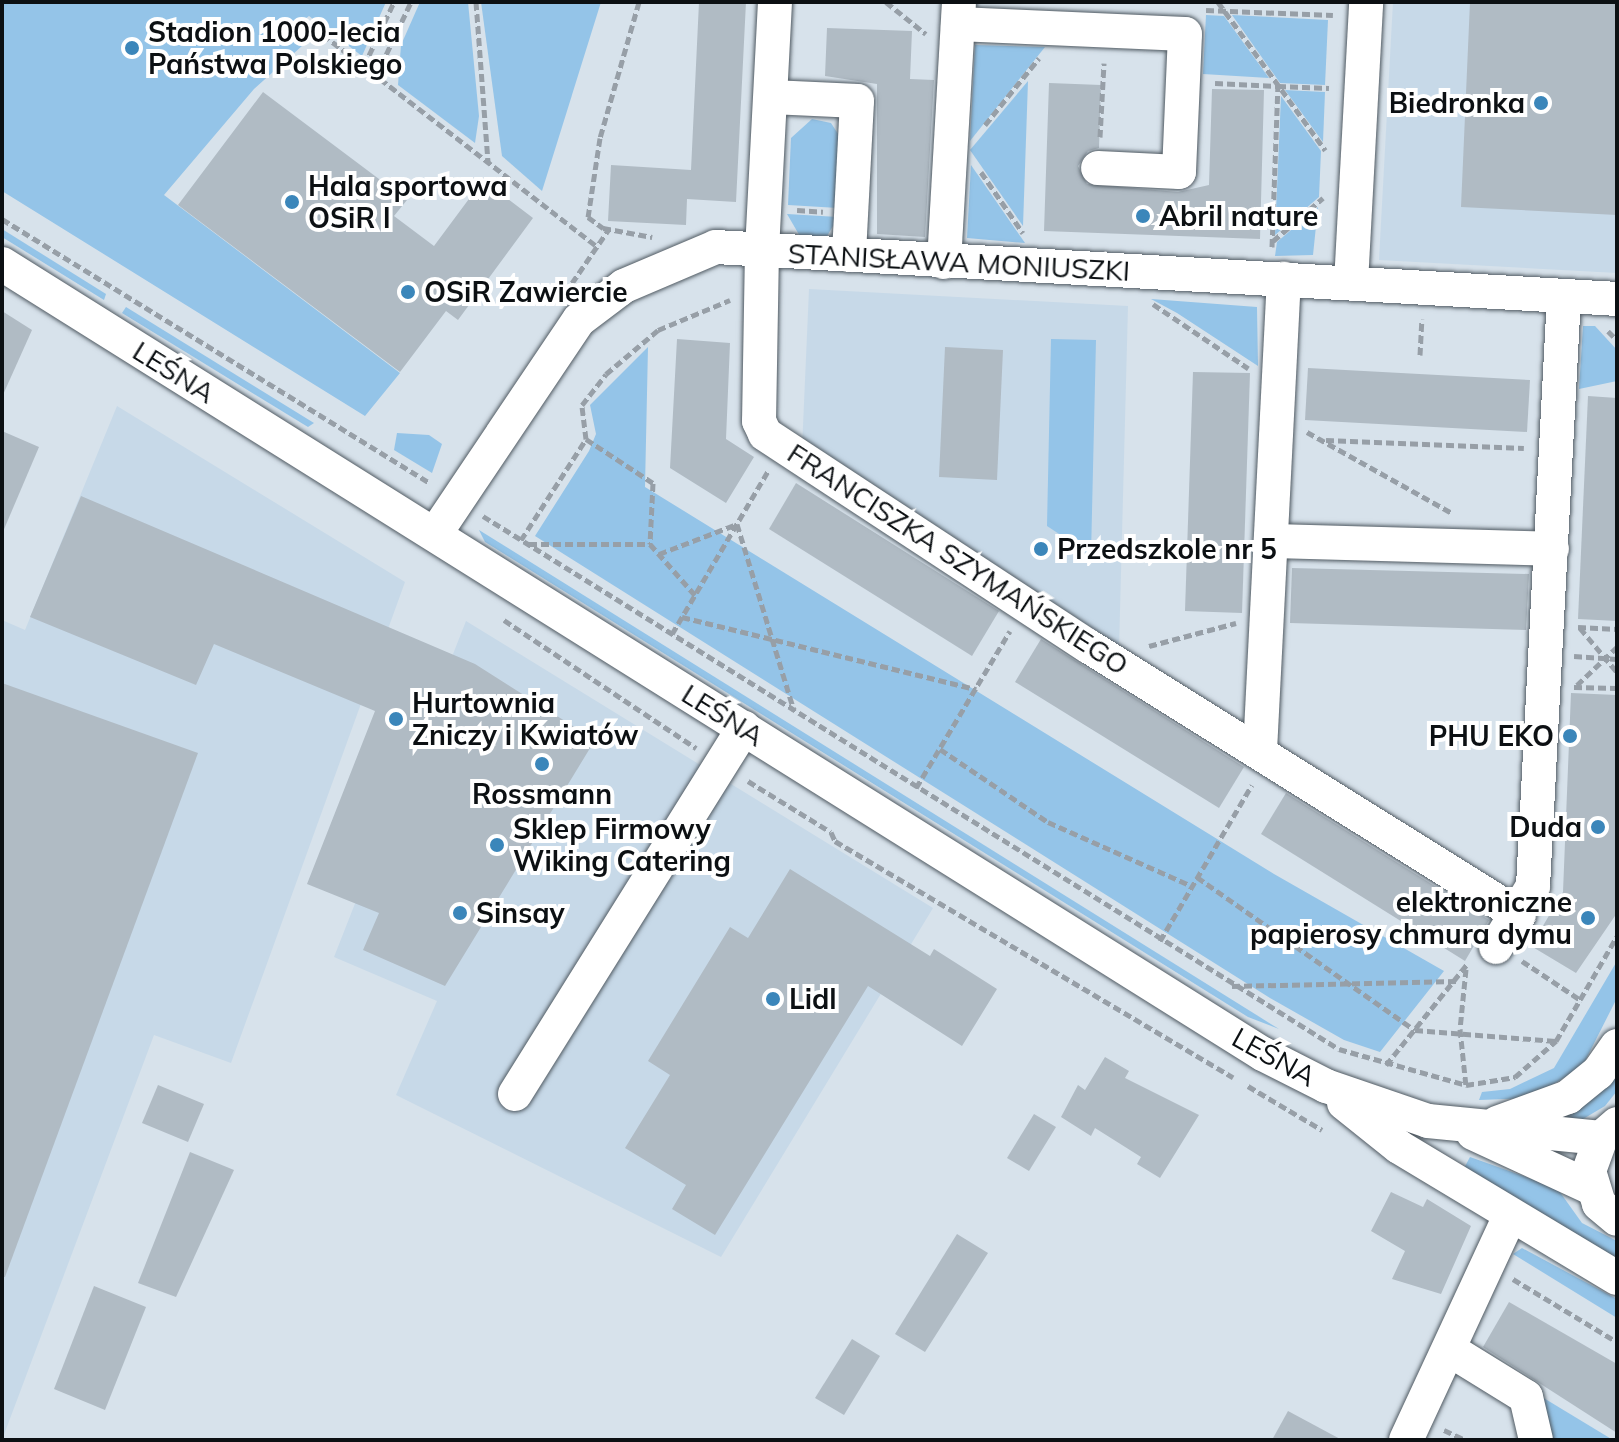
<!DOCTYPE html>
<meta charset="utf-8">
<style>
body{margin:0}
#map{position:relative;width:1619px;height:1442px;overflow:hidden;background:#d7e2eb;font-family:Mulish,sans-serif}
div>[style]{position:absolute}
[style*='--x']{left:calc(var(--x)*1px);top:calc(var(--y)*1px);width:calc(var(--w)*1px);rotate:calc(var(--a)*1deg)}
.built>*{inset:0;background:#c7d9e8}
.green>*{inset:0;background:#94c4e8}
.building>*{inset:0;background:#b0bbc4}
.path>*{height:5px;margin-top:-2.5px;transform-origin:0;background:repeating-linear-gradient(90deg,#979fa7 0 8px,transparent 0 12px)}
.roads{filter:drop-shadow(0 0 2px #505a62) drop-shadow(0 0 2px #505a62)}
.minor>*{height:34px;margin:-17px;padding:0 17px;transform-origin:17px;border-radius:17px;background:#fff}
.dots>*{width:22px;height:22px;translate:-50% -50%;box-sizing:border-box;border:4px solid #fff;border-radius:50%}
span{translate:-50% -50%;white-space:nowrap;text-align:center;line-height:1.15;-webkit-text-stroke:8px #fff;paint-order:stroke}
.poi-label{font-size:28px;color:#0c1013;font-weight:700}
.left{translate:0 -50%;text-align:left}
.right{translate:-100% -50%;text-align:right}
.street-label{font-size:28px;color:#0c1013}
.frame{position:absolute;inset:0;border:4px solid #0c1013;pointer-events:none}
</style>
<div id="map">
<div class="built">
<div style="clip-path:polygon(1393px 2px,1617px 2px,1617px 273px,1379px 260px)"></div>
<div style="clip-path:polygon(809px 289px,1128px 306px,1119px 649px,802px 449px)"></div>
<div style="clip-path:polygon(117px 406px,405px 582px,231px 1063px,154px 1035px,2px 1440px,2px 620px,25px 630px)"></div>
<div style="clip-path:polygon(466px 621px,933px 908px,721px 1257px,396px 1095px,437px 1001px,334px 957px)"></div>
</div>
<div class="green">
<div style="clip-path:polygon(2px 2px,386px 2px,362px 56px,309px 16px,297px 25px,312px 37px,254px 89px,164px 195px,400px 373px,365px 416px,2px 191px)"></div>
<div style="clip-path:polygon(420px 2px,468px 2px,479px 116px,475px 143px,398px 85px,401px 45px)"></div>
<div style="clip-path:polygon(481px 2px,601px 2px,542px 191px,502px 156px)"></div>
<div style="clip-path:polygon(1206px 15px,1224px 16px,1269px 78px,1203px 74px)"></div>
<div style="clip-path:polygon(1232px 15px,1328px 20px,1325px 85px,1280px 83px)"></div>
<div style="clip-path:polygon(975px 45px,1045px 47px,970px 141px)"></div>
<div style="clip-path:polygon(1028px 81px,1023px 226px,970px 150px)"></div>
<div style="clip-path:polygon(1285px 90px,1325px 92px,1323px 142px)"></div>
<div style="clip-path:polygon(1281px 96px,1321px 151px,1319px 197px,1275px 235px)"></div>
<div style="clip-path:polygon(812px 119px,831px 123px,842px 140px,838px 208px,788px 205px,791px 138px)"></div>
<div style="clip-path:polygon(971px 165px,1025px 243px,967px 238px)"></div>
<div style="clip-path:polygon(1318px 207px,1313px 255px,1275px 256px,1277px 242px)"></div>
<div style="clip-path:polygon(787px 214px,838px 217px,826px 238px,801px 238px)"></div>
<div style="clip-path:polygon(2px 229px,106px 294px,104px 300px,2px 237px)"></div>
<div style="clip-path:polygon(1151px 299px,1257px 307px,1258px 366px,1177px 313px)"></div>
<div style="clip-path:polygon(126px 307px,314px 423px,308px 427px,122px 313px)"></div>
<div style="clip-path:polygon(1583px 326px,1595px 326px,1617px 350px,1617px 381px,1579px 389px)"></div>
<div style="clip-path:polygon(1051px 339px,1096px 340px,1091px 555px,1047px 526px)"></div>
<div style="clip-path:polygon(648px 347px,645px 487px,1274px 874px,1444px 971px,1380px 1052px,1344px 1040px,1270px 998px,535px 536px,589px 451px,596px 434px,590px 405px)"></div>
<div style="clip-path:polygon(397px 433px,429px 435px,442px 444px,432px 473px,394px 450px)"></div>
<div style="clip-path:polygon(479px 530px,1279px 1029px,1248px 1017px,485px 542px)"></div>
<div style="clip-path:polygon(1617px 961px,1617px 998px,1582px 1067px,1530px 1098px,1479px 1100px,1482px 1092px,1510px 1089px,1554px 1068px)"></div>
<div style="clip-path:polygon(1617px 1068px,1617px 1091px,1605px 1106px,1573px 1125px,1555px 1116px)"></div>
<div style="clip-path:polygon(1470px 1157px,1557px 1188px,1582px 1223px,1617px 1241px,1617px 1263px,1463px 1170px)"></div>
<div style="clip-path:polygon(1522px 1248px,1617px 1299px,1617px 1318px,1513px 1254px)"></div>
<div style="clip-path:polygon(1542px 1397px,1613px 1440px,1547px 1440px)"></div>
</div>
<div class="building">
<div style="clip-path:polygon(699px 2px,746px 2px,736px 202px,687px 199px,686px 225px,608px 221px,611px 165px,691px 170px)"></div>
<div style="clip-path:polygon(1470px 2px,1617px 2px,1617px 215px,1461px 207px)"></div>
<div style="clip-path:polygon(827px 28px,912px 31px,910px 79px,934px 80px,925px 237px,877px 234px,877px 84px,825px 76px)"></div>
<div style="clip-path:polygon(1049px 83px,1101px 85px,1099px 148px,1088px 151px,1078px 166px,1087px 184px,1178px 192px,1209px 185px,1212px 89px,1264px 90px,1260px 239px,1044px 231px)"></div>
<div style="clip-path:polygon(263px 92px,407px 200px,394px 216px,434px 246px,483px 180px,533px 218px,458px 320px,446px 311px,400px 372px,178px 205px)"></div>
<div style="clip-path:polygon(2px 311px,32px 330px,2px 397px)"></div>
<div style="clip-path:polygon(677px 339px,730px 343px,726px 439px,754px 457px,726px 503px,670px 468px)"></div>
<div style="clip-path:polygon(945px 347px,1003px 350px,997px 480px,939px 477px)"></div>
<div style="clip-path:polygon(1308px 368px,1530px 380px,1527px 432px,1305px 420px)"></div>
<div style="clip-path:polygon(1193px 372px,1250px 373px,1242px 613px,1185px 611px)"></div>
<div style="clip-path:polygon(1588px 396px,1617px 398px,1617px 621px,1578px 619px)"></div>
<div style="clip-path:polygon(2px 431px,39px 447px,2px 534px)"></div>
<div style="clip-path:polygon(796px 483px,999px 611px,972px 656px,769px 529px)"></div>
<div style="clip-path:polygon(81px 496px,475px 664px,595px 740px,445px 986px,363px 950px,379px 913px,307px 884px,375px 711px,214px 644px,196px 685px,30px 617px)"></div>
<div style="clip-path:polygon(1292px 568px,1529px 574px,1526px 630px,1290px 623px)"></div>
<div style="clip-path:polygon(1041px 639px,1244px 767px,1219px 808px,1015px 682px)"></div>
<div style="clip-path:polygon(2px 683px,198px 753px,5px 1277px,2px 1277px)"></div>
<div style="clip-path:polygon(1571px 693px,1617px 695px,1617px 913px,1576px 973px,1531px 946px,1563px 892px)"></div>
<div style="clip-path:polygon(1286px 793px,1489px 920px,1465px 961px,1261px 834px)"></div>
<div style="clip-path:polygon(790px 869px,930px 956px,934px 949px,997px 989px,962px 1046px,868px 986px,715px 1235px,672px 1209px,686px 1185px,625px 1148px,670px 1075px,648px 1061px,730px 927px,748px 938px)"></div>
<div style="clip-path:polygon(1105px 1057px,1129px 1071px,1125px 1078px,1199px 1115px,1160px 1178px,1137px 1164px,1141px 1157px,1095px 1128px,1091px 1136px,1061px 1117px,1078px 1085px,1085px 1090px)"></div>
<div style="clip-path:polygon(158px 1085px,204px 1104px,188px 1142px,142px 1123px)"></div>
<div style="clip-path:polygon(1034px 1114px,1056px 1127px,1029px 1171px,1007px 1158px)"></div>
<div style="clip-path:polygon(190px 1152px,234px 1170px,176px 1297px,138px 1283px)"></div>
<div style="clip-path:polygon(1391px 1192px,1423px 1207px,1427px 1199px,1471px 1226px,1441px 1294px,1392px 1279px,1405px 1251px,1371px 1231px)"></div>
<div style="clip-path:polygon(957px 1234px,988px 1253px,925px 1352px,895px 1334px)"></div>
<div style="clip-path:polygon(94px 1286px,146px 1307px,105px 1410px,54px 1389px)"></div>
<div style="clip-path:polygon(1509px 1302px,1617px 1364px,1617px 1433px,1483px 1347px)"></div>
<div style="clip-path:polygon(852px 1339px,880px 1356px,844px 1415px,815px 1398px)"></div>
<div style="clip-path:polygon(1288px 1411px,1342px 1440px,1272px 1440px)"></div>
</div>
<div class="path">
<div style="--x:476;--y:2;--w:161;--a:85.7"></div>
<div style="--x:639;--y:2;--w:141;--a:106"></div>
<div style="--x:600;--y:138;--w:80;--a:98.6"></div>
<div style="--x:588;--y:217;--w:19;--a:36"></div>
<div style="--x:603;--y:228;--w:50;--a:10.4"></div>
<div style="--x:886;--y:2;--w:51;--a:38.7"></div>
<div style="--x:1218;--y:2;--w:183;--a:54.1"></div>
<div style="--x:1206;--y:10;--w:127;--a:2.3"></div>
<div style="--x:304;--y:20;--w:371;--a:37.7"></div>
<div style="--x:364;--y:66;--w:71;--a:-64.9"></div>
<div style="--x:376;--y:76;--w:82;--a:-64.7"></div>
<div style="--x:1215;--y:83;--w:62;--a:2.8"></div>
<div style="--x:985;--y:125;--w:86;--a:-51.1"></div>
<div style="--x:1100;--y:137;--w:74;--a:-86.9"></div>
<div style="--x:981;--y:172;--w:74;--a:55.5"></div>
<div style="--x:797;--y:210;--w:26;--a:4"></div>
<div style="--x:2;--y:219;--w:503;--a:31.67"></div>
<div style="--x:1273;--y:241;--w:66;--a:-40.7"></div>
<div style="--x:1272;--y:247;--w:161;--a:-87.9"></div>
<div style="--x:1278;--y:86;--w:51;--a:2.2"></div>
<div style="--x:572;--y:283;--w:65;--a:-55.6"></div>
<div style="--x:1153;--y:304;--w:115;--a:34"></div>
<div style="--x:1608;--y:331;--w:13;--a:45"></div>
<div style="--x:1420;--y:355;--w:36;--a:-87"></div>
<div style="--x:1307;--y:432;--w:166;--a:29.2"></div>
<div style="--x:586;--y:439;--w:34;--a:-97"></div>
<div style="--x:582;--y:405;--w:39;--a:-52"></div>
<div style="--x:606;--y:374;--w:68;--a:-40.2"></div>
<div style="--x:658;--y:330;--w:78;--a:-22.6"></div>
<div style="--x:1326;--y:440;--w:198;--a:2.3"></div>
<div style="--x:483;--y:516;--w:1008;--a:31.91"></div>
<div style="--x:1339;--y:1049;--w:132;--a:15.8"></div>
<div style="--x:1466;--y:1085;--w:50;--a:-9.3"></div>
<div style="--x:1515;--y:1077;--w:55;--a:-41.3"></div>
<div style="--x:1556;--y:1041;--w:121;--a:-59.8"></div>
<div style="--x:521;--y:540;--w:120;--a:-57.2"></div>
<div style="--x:586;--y:439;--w:80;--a:33.3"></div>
<div style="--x:653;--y:483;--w:61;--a:92.8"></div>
<div style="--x:529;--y:544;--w:121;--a:0"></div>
<div style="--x:650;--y:544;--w:68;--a:48.6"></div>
<div style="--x:659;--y:554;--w:84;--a:-21"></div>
<div style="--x:737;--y:524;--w:195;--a:73"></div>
<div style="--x:682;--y:617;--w:303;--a:13.8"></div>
<div style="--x:504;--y:620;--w:231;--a:33.7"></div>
<div style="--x:1578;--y:627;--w:39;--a:3"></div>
<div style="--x:1580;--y:628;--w:57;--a:49.9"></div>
<div style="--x:672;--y:634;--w:189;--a:-59.5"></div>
<div style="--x:1149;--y:646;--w:90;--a:-14.8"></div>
<div style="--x:1574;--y:656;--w:43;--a:4"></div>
<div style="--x:1577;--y:685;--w:55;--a:-43.5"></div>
<div style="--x:1574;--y:687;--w:43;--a:1.3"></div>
<div style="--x:940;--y:749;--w:130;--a:34.1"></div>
<div style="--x:1048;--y:822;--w:158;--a:24"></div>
<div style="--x:748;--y:781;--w:97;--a:31.6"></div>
<div style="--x:831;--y:832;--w:10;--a:66"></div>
<div style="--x:835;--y:841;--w:463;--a:30.7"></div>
<div style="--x:916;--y:788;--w:183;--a:-59.1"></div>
<div style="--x:1197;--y:877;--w:266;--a:35.1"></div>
<div style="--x:1415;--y:1030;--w:141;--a:4.5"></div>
<div style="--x:1160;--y:941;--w:181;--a:-59.5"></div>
<div style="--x:1522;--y:961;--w:72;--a:33.7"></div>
<div style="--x:1466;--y:969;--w:60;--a:95.7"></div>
<div style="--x:1460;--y:1029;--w:57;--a:84"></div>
<div style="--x:1232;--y:986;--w:224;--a:-1.3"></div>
<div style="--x:1386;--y:1065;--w:131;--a:-51.2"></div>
<div style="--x:1248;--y:1086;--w:86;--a:30.7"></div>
<div style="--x:1513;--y:1279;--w:122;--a:31.2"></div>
<div style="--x:1444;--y:1430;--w:23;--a:25"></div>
</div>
<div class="roads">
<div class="minor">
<div style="--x:775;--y:2;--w:248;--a:93"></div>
<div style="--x:762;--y:250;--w:171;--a:91"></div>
<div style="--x:759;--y:421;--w:14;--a:65"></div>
<div style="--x:765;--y:434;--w:386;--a:33.3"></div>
<div style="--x:1088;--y:646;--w:508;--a:31.97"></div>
<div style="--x:958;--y:24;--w:227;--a:2.5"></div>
<div style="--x:1185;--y:34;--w:138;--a:92.5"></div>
<div style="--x:1179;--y:172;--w:81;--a:-177.2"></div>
<div style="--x:772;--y:97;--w:85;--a:2.7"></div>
<div style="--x:857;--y:101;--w:154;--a:93"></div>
<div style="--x:944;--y:262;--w:260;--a:-86.7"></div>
<div style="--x:2;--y:264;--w:1488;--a:32.07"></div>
<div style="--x:1263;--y:1054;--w:71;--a:26.9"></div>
<div style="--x:1326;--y:1086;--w:108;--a:18.9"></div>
<div style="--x:1428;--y:1121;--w:174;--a:5.6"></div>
<div style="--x:1351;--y:283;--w:281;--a:-86.9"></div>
<div style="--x:435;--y:534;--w:258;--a:-56.1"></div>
<div style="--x:579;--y:320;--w:56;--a:-37.1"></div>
<div style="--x:624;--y:286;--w:100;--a:-23"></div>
<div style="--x:716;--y:247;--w:902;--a:3.3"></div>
<div style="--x:1273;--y:541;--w:279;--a:1.6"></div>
<div style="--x:1260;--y:751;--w:473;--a:-87.1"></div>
<div style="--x:1496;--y:947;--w:71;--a:-58.8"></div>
<div style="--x:1533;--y:886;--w:591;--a:-86.99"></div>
<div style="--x:515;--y:1094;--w:432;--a:-58"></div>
<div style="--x:1344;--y:1103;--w:70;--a:38.7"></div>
<div style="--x:1399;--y:1147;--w:254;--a:31"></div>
<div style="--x:1497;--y:1123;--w:76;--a:-20.1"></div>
<div style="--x:1568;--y:1097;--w:38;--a:-39"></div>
<div style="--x:1598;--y:1073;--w:33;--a:-55"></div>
<div style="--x:1617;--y:1124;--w:21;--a:139"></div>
<div style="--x:1601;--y:1138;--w:35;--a:110"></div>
<div style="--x:1589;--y:1171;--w:34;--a:73"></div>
<div style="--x:1599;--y:1204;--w:23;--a:40"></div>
<div style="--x:1473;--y:1133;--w:131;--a:24.8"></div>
<div style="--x:1450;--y:1350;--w:89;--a:31.7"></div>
<div style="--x:1526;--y:1397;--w:44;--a:76.9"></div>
<div style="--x:1406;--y:1440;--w:247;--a:-65.1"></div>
</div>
</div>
<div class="dots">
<div style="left:132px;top:48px;background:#3b86ba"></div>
<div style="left:1541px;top:103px;background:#3b86ba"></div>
<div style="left:292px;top:202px;background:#3b86ba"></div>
<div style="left:1143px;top:216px;background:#3b86ba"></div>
<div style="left:408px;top:292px;background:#3b86ba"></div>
<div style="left:1041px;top:549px;background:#3b86ba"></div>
<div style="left:396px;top:719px;background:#3b86ba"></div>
<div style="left:1570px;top:736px;background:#3b86ba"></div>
<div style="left:542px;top:764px;background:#3b86ba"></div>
<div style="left:1598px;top:827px;background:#3b86ba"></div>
<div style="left:497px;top:845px;background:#3b86ba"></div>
<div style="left:460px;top:913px;background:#3b86ba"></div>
<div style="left:1588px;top:918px;background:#3b86ba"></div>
<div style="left:773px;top:999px;background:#3b86ba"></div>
</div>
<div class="poi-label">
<span class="left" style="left:148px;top:48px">Stadion 1000-lecia<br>Państwa Polskiego</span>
<span class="right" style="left:1525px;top:103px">Biedronka</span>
<span class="left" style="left:308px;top:202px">Hala sportowa<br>OSiR I</span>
<span class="left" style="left:1159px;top:216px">Abril nature</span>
<span class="left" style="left:424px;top:292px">OSiR Zawiercie</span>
<span class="left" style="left:1057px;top:549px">Przedszkole nr 5</span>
<span class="left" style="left:412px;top:719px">Hurtownia<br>Zniczy i Kwiatów</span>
<span class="right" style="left:1554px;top:736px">PHU EKO</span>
<span style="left:542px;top:794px">Rossmann</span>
<span class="right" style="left:1582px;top:827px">Duda</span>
<span class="left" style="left:513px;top:845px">Sklep Firmowy<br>Wiking Catering</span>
<span class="right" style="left:1572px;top:918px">elektroniczne<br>papierosy chmura dymu</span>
<span class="left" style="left:476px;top:913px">Sinsay</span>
<span class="left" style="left:789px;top:999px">Lidl</span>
</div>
<div class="street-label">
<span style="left:959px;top:262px;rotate:3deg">STANISŁAWA MONIUSZKI</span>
<span style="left:174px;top:372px;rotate:32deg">LEŚNA</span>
<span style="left:958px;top:559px;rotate:33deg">FRANCISZKA SZYMAŃSKIEGO</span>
<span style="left:723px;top:715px;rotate:32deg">LEŚNA</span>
<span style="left:1274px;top:1057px;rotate:29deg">LEŚNA</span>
</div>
<div class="frame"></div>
</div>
